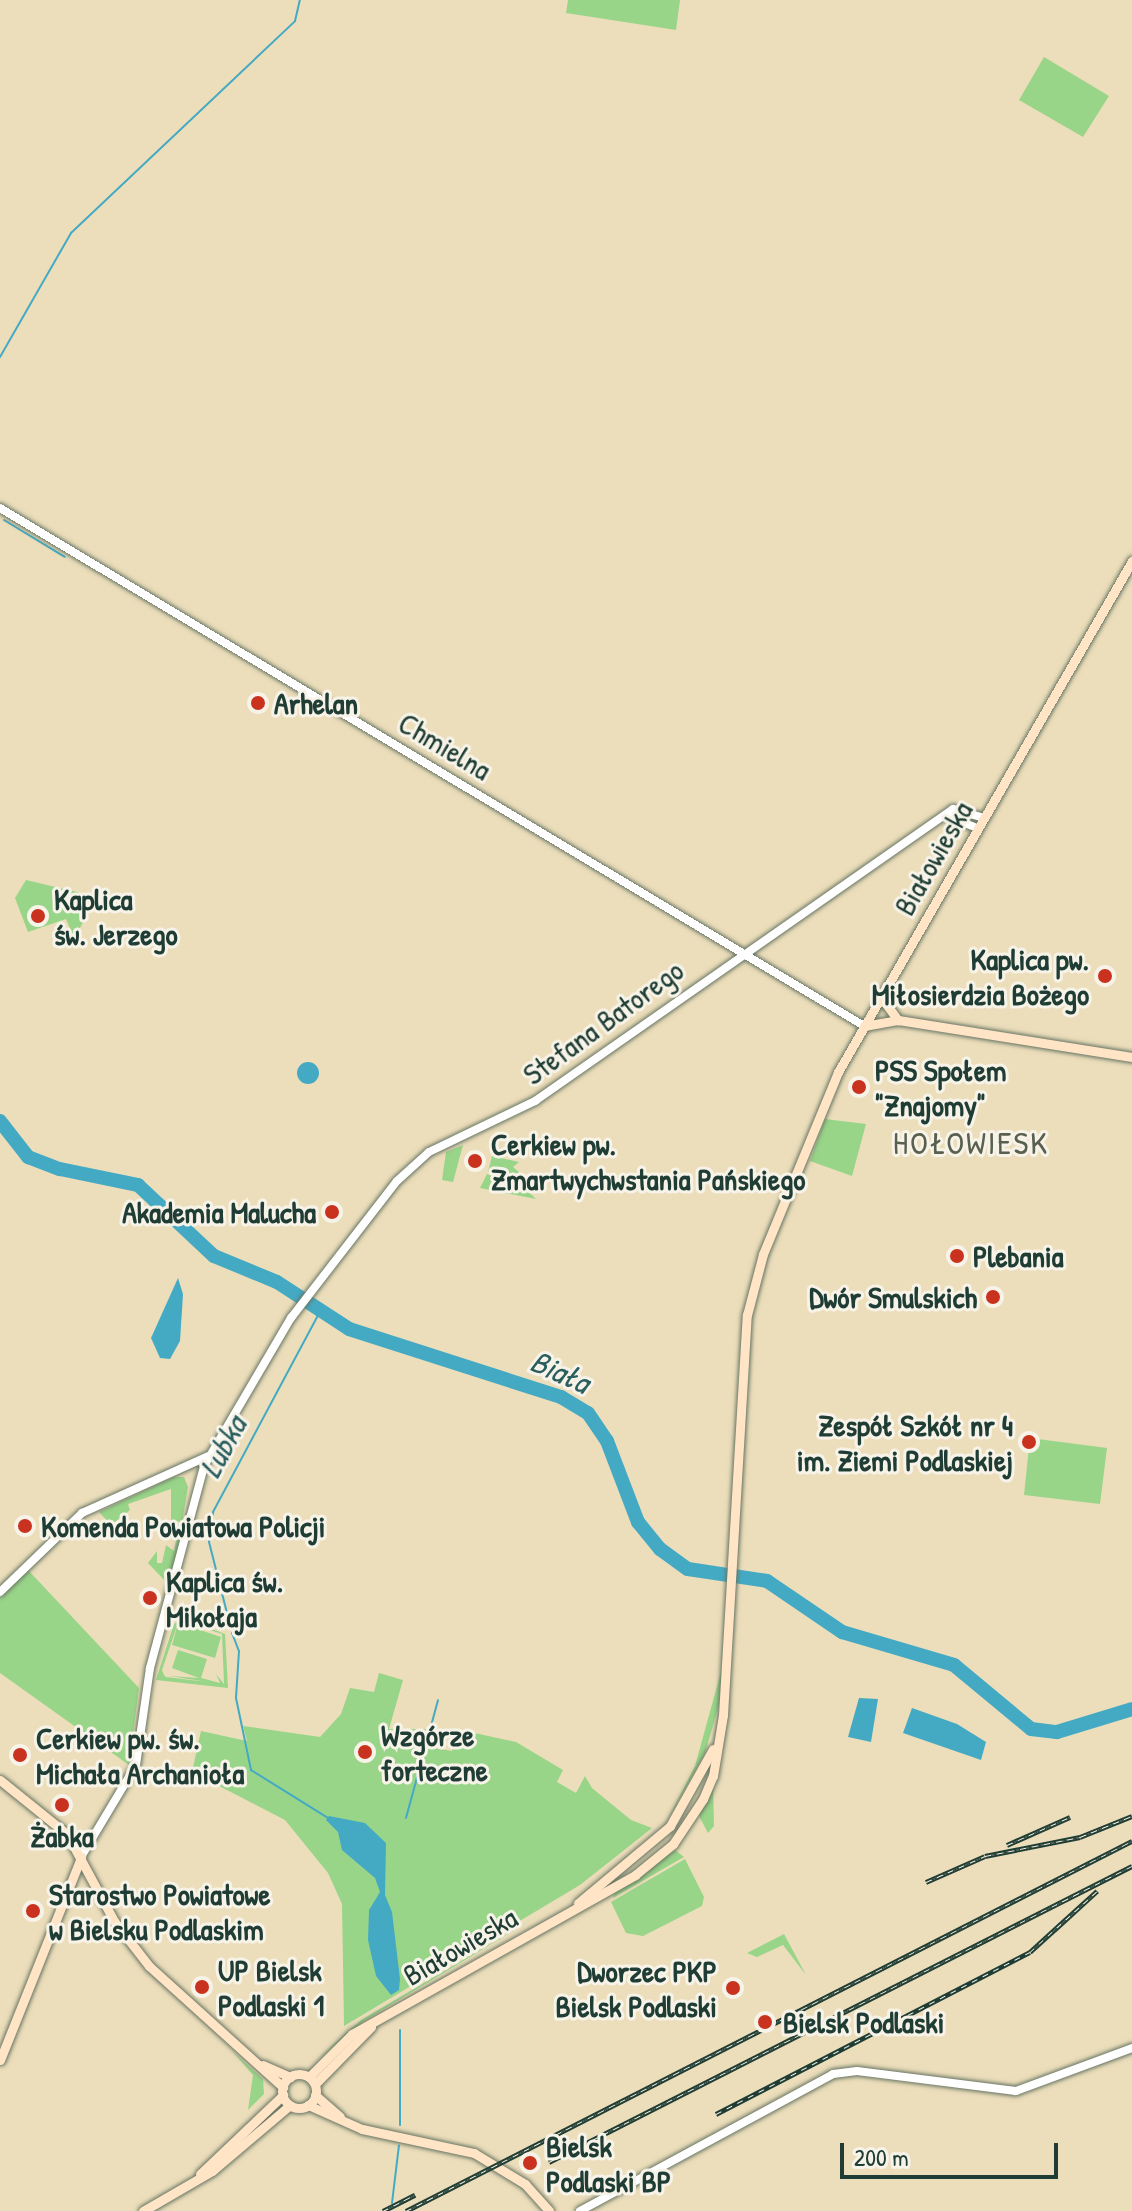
<!DOCTYPE html>
<meta charset="utf-8">
<style>
body{margin:0}
#map{position:relative;width:1132px;height:2211px;overflow:hidden;background:#ecdebb;font-family:"Patrick Hand",sans-serif}
div>[style]{position:absolute}
[style*='--x']{left:calc(var(--x)*1px);top:calc(var(--y)*1px);width:calc(var(--w)*1px);rotate:calc(var(--a)*1deg)}
.green>*{inset:0;background:#99d589}
.water>*{inset:0;background:#44aac4}
.round{border-radius:50%}
.stream>*{height:2px;margin:-1px;padding:0 1px;transform-origin:1px;border-radius:1px;background:#44aac4}
.river>*{height:14px;margin:-7px;padding:0 7px;transform-origin:7px;border-radius:7px;background:#44aac4}
.roads{filter:drop-shadow(0 0 2px #677563) drop-shadow(0 0 2px #677563)}
.tertiary>*{height:8px;margin:-4px;padding:0 4px;transform-origin:4px;border-radius:4px;background:#fff}
.secondary>*{height:9px;margin:-4.5px;padding:0 4.5px;transform-origin:4.5px;border-radius:4.5px;background:#ffe4c6}
.secondary>.ring{margin:-4.5px;padding:0;box-sizing:content-box;background:none;border:9px solid #ffe4c6;border-radius:50%}
.rail>*{height:5px;margin-top:-2.5px;transform-origin:0;background:repeating-linear-gradient(90deg,#f7f3e8 0 6px,#1f3d34 0 12px);box-sizing:border-box;border-block:2px solid #1f3d34}
.dots>*{width:22px;height:22px;translate:-50% -50%;box-sizing:border-box;border:4px solid #f7f3e8;border-radius:50%}
span{translate:-50% -50%;white-space:nowrap;text-align:center;line-height:1.15;-webkit-text-stroke:6px #f7f3e8;paint-order:stroke}
.poi-label{font-size:30px;color:#1f3d34;font-weight:700}
.left{translate:0 -50%;text-align:left}
.right{translate:-100% -50%;text-align:right}
.street-label{font-size:30px;color:#1f3d34}
.neighbourhood-label{font-size:32px;color:#5a604e;letter-spacing:2px}
.water-label{font-size:32px;color:#2a5e5f;font-style:italic}
.scale{position:absolute;left:840px;top:2143px;width:218px;height:36px;box-sizing:border-box;border:4px solid #1f3d34;border-top:0;padding-left:10px;font-size:24px;line-height:28px;white-space:nowrap;color:#1f3d34;-webkit-text-stroke:6px #f7f3e8;paint-order:stroke}
</style>
<div id="map">
<div class="green">
<div style="clip-path:polygon(568px 0,680px 0,676px 30px,566px 13px)"></div>
<div style="clip-path:polygon(1044px 57px,1109px 96px,1083px 137px,1019px 100px)"></div>
<div style="clip-path:polygon(26px 880px,98px 897px,74px 938px,66px 919px,28px 932px,15px 898px)"></div>
<div style="clip-path:polygon(825px 1119px,866px 1124px,852px 1176px,810px 1161px)"></div>
<div style="clip-path:polygon(463px 1145px,453px 1182px,442px 1180px,446px 1152px)"></div>
<div style="clip-path:polygon(492px 1156px,519px 1162px,513px 1167px,519px 1172px,515px 1177px,488px 1172px)"></div>
<div style="clip-path:polygon(534px 1173px,530px 1193px,536px 1199px,480px 1188px,487px 1174px,527px 1188px)"></div>
<div style="clip-path:polygon(1030px 1438px,1107px 1448px,1100px 1504px,1024px 1495px)"></div>
<div style="clip-path:polygon(174px 1477px,184px 1477px,188px 1487px,172px 1582px,167px 1583px,148px 1563px,157px 1551px,157px 1563px,162px 1563px,166px 1545px,174px 1551px,180px 1522px,171px 1520px,171px 1489px,128px 1504px,130px 1510px,111px 1525px,99px 1512px)"></div>
<div style="clip-path:polygon(28px 1570px,139px 1688px,129px 1765px,0 1673px,0 1597px)"></div>
<div style="clip-path:polygon(evenodd,183px 1618px,225px 1634px,228px 1688px,156px 1680px,174px 1624px,183px 1618px,183px 1621px,222px 1634px,224px 1684px,216px 1674px,220px 1683px,201px 1678px,207px 1659px,178px 1650px,172px 1668px,199px 1678px,169px 1676px,208px 1682px,166px 1677px,164px 1675px,162px 1670px,178px 1623px,172px 1645px,215px 1658px,221px 1637px,179px 1623px,183px 1621px)"></div>
<div style="clip-path:polygon(722px 1668px,719px 1705px,705px 1753px,668px 1819px,695px 1766px)"></div>
<div style="clip-path:polygon(379px 1673px,403px 1680px,389px 1729px,431px 1729px,429px 1747px,452px 1751px,456px 1729px,516px 1742px,563px 1770px,557px 1782px,576px 1793px,585px 1776px,592px 1788px,631px 1820px,652px 1828px,580px 1885px,344px 2026px,342px 1904px,328px 1873px,285px 1820px,192px 1772px,201px 1731px,247px 1741px,243px 1726px,320px 1737px,341px 1714px,350px 1688px,374px 1692px)"></div>
<div style="clip-path:polygon(713px 1785px,714px 1826px,708px 1833px,699px 1816px)"></div>
<div style="clip-path:polygon(675px 1850px,684px 1857px,613px 1898px,614px 1894px)"></div>
<div style="clip-path:polygon(685px 1859px,704px 1897px,702px 1906px,643px 1936px,626px 1933px,611px 1902px)"></div>
<div style="clip-path:polygon(536px 1917px,364px 2021px,315px 2061px,361px 2020px)"></div>
<div style="clip-path:polygon(784px 1934px,806px 1975px,783px 1945px,757px 1957px,747px 1953px)"></div>
<div style="clip-path:polygon(232px 2051px,263px 2079px,264px 2094px,248px 2110px,253px 2075px)"></div>
</div>
<div class="water">
<div class="round" style="left:297px;top:1062px;width:22px;height:22px"></div>
<div style="clip-path:polygon(178px 1278px,183px 1294px,180px 1341px,170px 1359px,160px 1358px,151px 1338px)"></div>
<div style="clip-path:polygon(859px 1698px,878px 1699px,871px 1742px,848px 1737px)"></div>
<div style="clip-path:polygon(912px 1708px,957px 1724px,986px 1742px,981px 1760px,903px 1733px)"></div>
<div style="clip-path:polygon(329px 1816px,365px 1823px,386px 1843px,385px 1895px,392px 1912px,400px 1979px,399px 1990px,391px 1995px,376px 1976px,368px 1940px,369px 1910px,380px 1892px,375px 1878px,342px 1850px,338px 1832px,326px 1820px)"></div>
</div>
<div class="stream">
<div style="--x:0;--y:357;--w:143;--a:-60.2"></div>
<div style="--x:71;--y:233;--w:308;--a:-43.4"></div>
<div style="--x:295;--y:21;--w:22;--a:-77"></div>
<div style="--x:4;--y:520;--w:71;--a:31.2"></div>
<div style="--x:227;--y:1613;--w:73;--a:-104.2"></div>
<div style="--x:209;--y:1542;--w:30;--a:-82"></div>
<div style="--x:213;--y:1512;--w:227;--a:-61.9"></div>
<div style="--x:232;--y:1633;--w:19;--a:69"></div>
<div style="--x:239;--y:1651;--w:47;--a:93.7"></div>
<div style="--x:236;--y:1698;--w:74;--a:78.2"></div>
<div style="--x:251;--y:1770;--w:91;--a:31.9"></div>
<div style="--x:406;--y:1818;--w:122;--a:-74.8"></div>
<div style="--x:400;--y:2125;--w:95;--a:-90"></div>
<div style="--x:392;--y:2203;--w:58;--a:-83.1"></div>
</div>
<div class="river">
<div style="--x:0;--y:1121;--w:46;--a:52.1"></div>
<div style="--x:28;--y:1157;--w:34;--a:21"></div>
<div style="--x:60;--y:1169;--w:80;--a:11.6"></div>
<div style="--x:138;--y:1185;--w:104;--a:43.1"></div>
<div style="--x:214;--y:1256;--w:68;--a:22.4"></div>
<div style="--x:277;--y:1282;--w:86;--a:33.1"></div>
<div style="--x:349;--y:1329;--w:223;--a:17.8"></div>
<div style="--x:561;--y:1397;--w:31;--a:31"></div>
<div style="--x:588;--y:1413;--w:34;--a:56"></div>
<div style="--x:607;--y:1441;--w:87;--a:69.1"></div>
<div style="--x:638;--y:1522;--w:35;--a:51"></div>
<div style="--x:660;--y:1549;--w:34;--a:36"></div>
<div style="--x:688;--y:1569;--w:80;--a:8.6"></div>
<div style="--x:767;--y:1581;--w:91;--a:34.2"></div>
<div style="--x:842;--y:1632;--w:117;--a:16.4"></div>
<div style="--x:954;--y:1665;--w:100;--a:39.7"></div>
<div style="--x:1031;--y:1729;--w:26;--a:7"></div>
<div style="--x:1057;--y:1732;--w:78;--a:-17"></div>
</div>
<div class="roads">
<div class="tertiary">
<div style="--x:0;--y:508;--w:1007;--a:30.94"></div>
<div style="--x:946;--y:816;--w:34;--a:21"></div>
<div style="--x:0;--y:1592;--w:114;--a:-43.9"></div>
<div style="--x:82;--y:1513;--w:138;--a:-24.3"></div>
<div style="--x:81;--y:1857;--w:107;--a:-59.1"></div>
<div style="--x:136;--y:1765;--w:98;--a:-81.8"></div>
<div style="--x:150;--y:1668;--w:209;--a:-75"></div>
<div style="--x:204;--y:1466;--w:172;--a:-59.6"></div>
<div style="--x:291;--y:1318;--w:173;--a:-52.3"></div>
<div style="--x:397;--y:1181;--w:43;--a:-42.2"></div>
<div style="--x:429;--y:1152;--w:118;--a:-25.7"></div>
<div style="--x:535;--y:1101;--w:510;--a:-34.94"></div>
<div style="--x:953;--y:809;--w:32;--a:16"></div>
<div style="--x:580;--y:2211;--w:288;--a:-28.4"></div>
<div style="--x:833;--y:2074;--w:24;--a:-7"></div>
<div style="--x:857;--y:2071;--w:160;--a:7.2"></div>
<div style="--x:1016;--y:2091;--w:124;--a:-20.3"></div>
</div>
<div class="secondary">
<div style="--x:881;--y:997;--w:29;--a:54"></div>
<div style="--x:864;--y:1026;--w:35;--a:-10"></div>
<div style="--x:898;--y:1020;--w:237;--a:9"></div>
<div style="--x:0;--y:1780;--w:86;--a:38.9"></div>
<div style="--x:67;--y:1834;--w:99;--a:61.6"></div>
<div style="--x:114;--y:1921;--w:57;--a:52.1"></div>
<div style="--x:149;--y:1966;--w:181;--a:42.1"></div>
<div style="--x:578;--y:1903;--w:120;--a:-39.9"></div>
<div style="--x:670;--y:1826;--w:88;--a:-60.8"></div>
<div style="--x:0;--y:2060;--w:219;--a:-68.2"></div>
<div style="--x:263;--y:2065;--w:30;--a:24"></div>
<div class="ring" style="left:282px;top:2074px;width:25px;height:25px"></div>
<div style="--x:309;--y:2077;--w:61;--a:-45"></div>
<div style="--x:352;--y:2034;--w:325;--a:-29.3"></div>
<div style="--x:635;--y:1875;--w:49;--a:-39.2"></div>
<div style="--x:673;--y:1844;--w:54;--a:-56.3"></div>
<div style="--x:703;--y:1799;--w:25;--a:-67"></div>
<div style="--x:713;--y:1776;--w:62;--a:-80.7"></div>
<div style="--x:723;--y:1715;--w:401;--a:-86.6"></div>
<div style="--x:747;--y:1315;--w:63;--a:-75.3"></div>
<div style="--x:763;--y:1254;--w:197;--a:-67.6"></div>
<div style="--x:838;--y:1072;--w:590;--a:-60.09"></div>
<div style="--x:315;--y:2084;--w:80;--a:-45.5"></div>
<div style="--x:315;--y:2095;--w:33;--a:41"></div>
<div style="--x:308;--y:2105;--w:59;--a:24"></div>
<div style="--x:362;--y:2129;--w:115;--a:12.1"></div>
<div style="--x:474;--y:2153;--w:60;--a:31.3"></div>
<div style="--x:525;--y:2184;--w:36;--a:48"></div>
<div style="--x:200;--y:2174;--w:115;--a:-43.6"></div>
<div style="--x:143;--y:2211;--w:80;--a:-30.1"></div>
<div style="--x:212;--y:2171;--w:102;--a:-40.2"></div>
</div>
</div>
<div class="rail">
<div style="--x:1007;--y:1845;--w:69;--a:-24"></div>
<div style="--x:926;--y:1882;--w:64;--a:-23.8"></div>
<div style="--x:985;--y:1856;--w:97;--a:-11.3"></div>
<div style="--x:1080;--y:1837;--w:56;--a:-22"></div>
<div style="--x:716;--y:2114;--w:353;--a:-27.3"></div>
<div style="--x:1030;--y:1952;--w:91;--a:-42.3"></div>
<div style="--x:549;--y:2162;--w:654;--a:-26.92"></div>
<div style="--x:383;--y:2211;--w:36;--a:-27"></div>
<div style="--x:406;--y:2211;--w:815;--a:-27.01"></div>
</div>
<div class="dots">
<div style="left:258px;top:703px;background:#c8321e"></div>
<div style="left:38px;top:916px;background:#c8321e"></div>
<div style="left:1105px;top:976px;background:#c8321e"></div>
<div style="left:859px;top:1087px;background:#c8321e"></div>
<div style="left:475px;top:1161px;background:#c8321e"></div>
<div style="left:332px;top:1212px;background:#c8321e"></div>
<div style="left:957px;top:1256px;background:#c8321e"></div>
<div style="left:993px;top:1297px;background:#c8321e"></div>
<div style="left:1029px;top:1442px;background:#c8321e"></div>
<div style="left:25px;top:1526px;background:#c8321e"></div>
<div style="left:150px;top:1598px;background:#c8321e"></div>
<div style="left:365px;top:1752px;background:#c8321e"></div>
<div style="left:20px;top:1755px;background:#c8321e"></div>
<div style="left:62px;top:1805px;background:#c8321e"></div>
<div style="left:33px;top:1911px;background:#c8321e"></div>
<div style="left:202px;top:1987px;background:#c8321e"></div>
<div style="left:733px;top:1988px;background:#c8321e"></div>
<div style="left:765px;top:2022px;background:#c8321e"></div>
<div style="left:530px;top:2163px;background:#c8321e"></div>
</div>
<div class="poi-label">
<span class="left" style="left:274px;top:703px">Arhelan</span>
<span class="left" style="left:54px;top:916px">Kaplica<br>św. Jerzego</span>
<span class="right" style="left:1089px;top:976px">Kaplica pw.<br>Miłosierdzia Bożego</span>
<span class="left" style="left:875px;top:1087px">PSS Społem<br>"Znajomy"</span>
<span class="left" style="left:491px;top:1161px">Cerkiew pw.<br>Zmartwychwstania Pańskiego</span>
<span class="right" style="left:316px;top:1212px">Akademia Malucha</span>
<span class="left" style="left:973px;top:1256px">Plebania</span>
<span class="right" style="left:977px;top:1297px">Dwór Smulskich</span>
<span class="right" style="left:1013px;top:1442px">Zespół Szkół nr 4<br>im. Ziemi Podlaskiej</span>
<span class="left" style="left:41px;top:1526px">Komenda Powiatowa Policji</span>
<span class="left" style="left:166px;top:1598px">Kaplica św.<br>Mikołaja</span>
<span class="left" style="left:381px;top:1752px">Wzgórze<br>forteczne</span>
<span class="left" style="left:36px;top:1755px">Cerkiew pw. św.<br>Michała Archanioła</span>
<span style="left:62px;top:1836px">Żabka</span>
<span class="left" style="left:49px;top:1911px">Starostwo Powiatowe<br>w Bielsku Podlaskim</span>
<span class="left" style="left:218px;top:1987px">UP Bielsk<br>Podlaski 1</span>
<span class="right" style="left:717px;top:1988px">Dworzec PKP<br>Bielsk Podlaski</span>
<span class="left" style="left:783px;top:2022px">Bielsk Podlaski</span>
<span class="left" style="left:546px;top:2163px">Bielsk<br>Podlaski BP</span>
</div>
<div class="street-label">
<span style="left:445px;top:746px;rotate:31deg">Chmielna</span>
<span style="left:933px;top:858px;rotate:-60deg">Białowieska</span>
<span style="left:603px;top:1022px;rotate:-36deg">Stefana Batorego</span>
<span style="left:460px;top:1946px;rotate:-30deg">Białowieska</span>
</div>
<div class="neighbourhood-label">
<span style="left:971px;top:1143px">HOŁOWIESK</span>
</div>
<div class="water-label">
<span style="left:560px;top:1372px;rotate:24deg">Biała</span>
<span style="left:223px;top:1447px;rotate:-62deg">Lubka</span>
</div>
<div class="scale">200 m</div>
</div>
